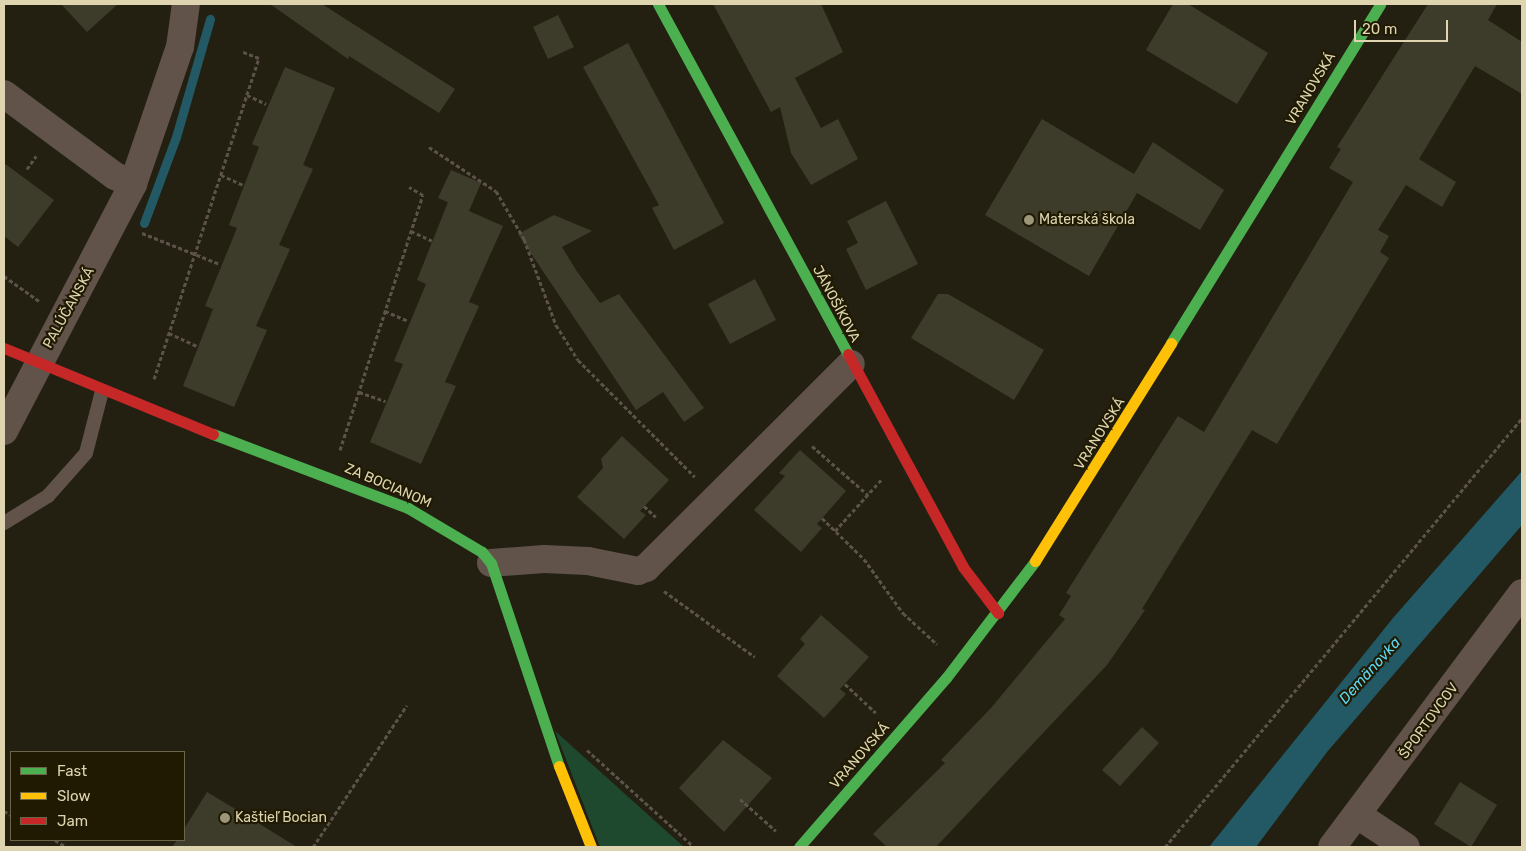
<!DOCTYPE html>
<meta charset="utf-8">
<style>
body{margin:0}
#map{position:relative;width:1526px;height:851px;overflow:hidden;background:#232012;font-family:Rubik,sans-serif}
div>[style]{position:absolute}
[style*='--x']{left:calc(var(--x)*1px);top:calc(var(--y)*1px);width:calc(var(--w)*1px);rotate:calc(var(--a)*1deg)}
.green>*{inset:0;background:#1f492f}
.water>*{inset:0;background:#225965}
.stream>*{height:9px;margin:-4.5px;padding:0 4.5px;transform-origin:4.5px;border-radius:4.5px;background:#225965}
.building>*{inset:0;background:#3d3b2a}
.path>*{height:3px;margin-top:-1.5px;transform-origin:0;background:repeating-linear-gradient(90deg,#5c5249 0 4px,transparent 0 6.5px)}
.lane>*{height:14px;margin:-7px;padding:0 7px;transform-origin:7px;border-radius:7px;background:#61524a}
.street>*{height:28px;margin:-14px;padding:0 14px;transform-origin:14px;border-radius:14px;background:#61524a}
.fast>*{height:11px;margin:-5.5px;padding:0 5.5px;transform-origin:5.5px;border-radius:5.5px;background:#4caf50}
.slow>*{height:11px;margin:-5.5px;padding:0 5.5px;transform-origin:5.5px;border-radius:5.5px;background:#ffc107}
.jam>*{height:11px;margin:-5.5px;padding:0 5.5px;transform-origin:5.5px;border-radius:5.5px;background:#c62828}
.dots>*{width:14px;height:14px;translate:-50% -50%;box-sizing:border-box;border:2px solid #201a03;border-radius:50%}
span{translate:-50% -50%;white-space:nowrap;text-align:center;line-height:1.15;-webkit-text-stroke:4.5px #201a03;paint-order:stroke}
.street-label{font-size:14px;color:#ded5b0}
.poi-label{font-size:14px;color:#ded5b0}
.left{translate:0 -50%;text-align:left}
.water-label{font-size:15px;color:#5dd9f6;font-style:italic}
.frame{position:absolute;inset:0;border:5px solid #ded5b0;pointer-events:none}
.legend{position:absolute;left:10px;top:751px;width:175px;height:90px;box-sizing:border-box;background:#201a03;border:1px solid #6c6548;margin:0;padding:6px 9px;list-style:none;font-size:15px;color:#ded5b0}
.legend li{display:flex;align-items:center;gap:10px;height:25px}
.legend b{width:25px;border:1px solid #6c6548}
.scale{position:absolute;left:1354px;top:20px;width:94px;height:22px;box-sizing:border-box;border:2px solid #ded5b0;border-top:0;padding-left:6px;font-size:15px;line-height:18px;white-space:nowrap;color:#ded5b0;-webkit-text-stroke:4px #201a03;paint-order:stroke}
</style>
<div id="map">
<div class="green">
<div style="clip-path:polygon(555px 731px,684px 847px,600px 847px)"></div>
</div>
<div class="water">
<div style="clip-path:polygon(1522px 471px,1522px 525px,1327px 752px,1256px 847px,1209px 847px,1393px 618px)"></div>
</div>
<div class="stream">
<div style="--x:144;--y:223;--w:92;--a:-69.6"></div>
<div style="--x:176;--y:137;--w:123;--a:-73.9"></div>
</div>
<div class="building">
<div style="clip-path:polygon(61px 4px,118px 4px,87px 32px)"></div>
<div style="clip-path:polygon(270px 4px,322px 4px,455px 89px,439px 113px,349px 56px,348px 59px)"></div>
<div style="clip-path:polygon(713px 4px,821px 4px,843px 52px,795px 78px,821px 128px,838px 119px,858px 159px,811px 185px,791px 153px,780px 107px,771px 112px)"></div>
<div style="clip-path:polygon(1173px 4px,1188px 4px,1268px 53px,1237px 104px,1146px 50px)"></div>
<div style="clip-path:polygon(1428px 4px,1497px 4px,1488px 20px,1522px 42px,1522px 94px,1475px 66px,1419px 159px,1456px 182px,1442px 207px,1406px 185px,1378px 230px,1389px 236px,1380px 252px,1389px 258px,1277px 444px,1252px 430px,1142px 609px,1145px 610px,1107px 665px,936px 847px,887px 847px,873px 834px,945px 763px,941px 760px,991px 708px,1065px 619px,1059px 615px,1071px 596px,1066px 593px,1178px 416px,1204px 432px,1353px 182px,1329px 168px,1341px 149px,1337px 147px)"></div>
<div style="clip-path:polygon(558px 15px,574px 47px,548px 59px,533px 27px)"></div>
<div style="clip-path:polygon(628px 43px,724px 223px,674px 250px,652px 208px,659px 205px,583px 67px)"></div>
<div style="clip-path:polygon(285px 67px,335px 88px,303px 165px,313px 169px,279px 245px,290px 249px,256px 326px,267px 330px,234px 407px,183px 386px,213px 309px,205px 306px,237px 228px,229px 225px,259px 147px,252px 144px)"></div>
<div style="clip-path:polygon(1042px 119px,1134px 174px,1153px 142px,1224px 190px,1200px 230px,1137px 193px,1089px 276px,985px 215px)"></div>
<div style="clip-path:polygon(4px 163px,54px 200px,18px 247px,4px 236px)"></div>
<div style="clip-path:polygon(451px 170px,481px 183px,469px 211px,503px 226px,469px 302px,479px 306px,445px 382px,456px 386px,421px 464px,370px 442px,403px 364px,394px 361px,426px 284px,417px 280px,448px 202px,452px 204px,438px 198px)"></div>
<div style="clip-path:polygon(886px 201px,918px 264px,866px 290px,846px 249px,858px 243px,847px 221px)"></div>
<div style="clip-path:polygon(554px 215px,592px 231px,562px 247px,576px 270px,600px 303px,619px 294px,704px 408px,684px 422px,663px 392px,636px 410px,518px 234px)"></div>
<div style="clip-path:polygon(755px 279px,776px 320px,730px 344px,708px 304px)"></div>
<div style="clip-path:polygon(938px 294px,948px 294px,1044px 350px,1014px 400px,911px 338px)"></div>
<div style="clip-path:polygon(622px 436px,669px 480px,640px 511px,646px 515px,624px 539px,577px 497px,603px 468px,601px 459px)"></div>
<div style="clip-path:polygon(800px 450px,846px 491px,817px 524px,822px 528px,801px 552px,754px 510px,785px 476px,779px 473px)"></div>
<div style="clip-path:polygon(821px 615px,869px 657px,840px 689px,846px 694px,824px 718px,777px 676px,805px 644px,800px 639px)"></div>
<div style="clip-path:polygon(1142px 727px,1159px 743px,1120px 786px,1102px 770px)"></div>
<div style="clip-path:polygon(723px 740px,772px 778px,724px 832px,679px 788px)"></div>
<div style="clip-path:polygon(1460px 782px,1497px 805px,1471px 847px,1434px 824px)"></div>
<div style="clip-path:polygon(207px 792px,242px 813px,297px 847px,172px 847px,177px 840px,184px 840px,184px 829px)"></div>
</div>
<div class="path">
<div style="--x:247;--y:95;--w:21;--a:25"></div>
<div style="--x:429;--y:147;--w:80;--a:33.3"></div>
<div style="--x:496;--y:191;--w:56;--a:59.7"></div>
<div style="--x:524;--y:239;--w:92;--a:69.6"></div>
<div style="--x:556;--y:325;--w:41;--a:57.8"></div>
<div style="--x:578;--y:360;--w:165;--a:45"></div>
<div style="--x:27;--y:169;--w:16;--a:-55"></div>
<div style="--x:221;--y:175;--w:24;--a:24"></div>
<div style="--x:411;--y:231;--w:23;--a:25"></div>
<div style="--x:142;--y:233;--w:84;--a:21.7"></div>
<div style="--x:4;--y:276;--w:43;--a:35.5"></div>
<div style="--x:385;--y:311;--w:25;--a:23"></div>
<div style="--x:169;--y:333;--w:31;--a:25"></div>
<div style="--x:154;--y:379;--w:338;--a:-71.9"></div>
<div style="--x:259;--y:58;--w:17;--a:-159"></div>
<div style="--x:359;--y:392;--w:28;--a:19"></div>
<div style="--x:812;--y:446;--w:74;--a:41.2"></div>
<div style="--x:340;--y:450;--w:268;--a:-72"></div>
<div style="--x:423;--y:195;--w:16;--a:-150"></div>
<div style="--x:644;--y:506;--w:16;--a:43"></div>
<div style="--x:822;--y:518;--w:59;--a:44.3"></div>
<div style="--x:864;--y:559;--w:67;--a:54.2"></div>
<div style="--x:903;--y:613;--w:46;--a:42.4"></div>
<div style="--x:835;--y:531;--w:69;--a:-48"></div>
<div style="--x:664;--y:591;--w:112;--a:36"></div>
<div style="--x:845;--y:684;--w:42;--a:43.1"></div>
<div style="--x:587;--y:750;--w:144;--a:42.2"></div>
<div style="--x:740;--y:799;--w:48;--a:41.6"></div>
<div style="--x:4;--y:811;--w:8;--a:30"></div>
<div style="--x:55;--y:840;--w:13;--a:32"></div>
<div style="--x:313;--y:847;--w:170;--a:-56.5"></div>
<div style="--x:1165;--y:847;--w:558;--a:-50.23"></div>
</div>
<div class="lane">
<div style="--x:4;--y:523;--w:52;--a:-31.5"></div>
<div style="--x:48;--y:496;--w:57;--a:-48.5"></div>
<div style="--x:86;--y:453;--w:64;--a:-75.5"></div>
</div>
<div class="street">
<div style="--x:4;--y:94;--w:138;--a:36.5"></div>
<div style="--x:115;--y:176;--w:20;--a:24"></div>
<div style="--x:4;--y:431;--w:279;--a:-62.4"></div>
<div style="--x:133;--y:184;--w:145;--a:-71.1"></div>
<div style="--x:180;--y:47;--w:43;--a:-82.1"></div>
<div style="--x:491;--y:563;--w:53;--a:-4.3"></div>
<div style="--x:544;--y:559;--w:44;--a:2.6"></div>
<div style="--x:588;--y:561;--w:51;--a:11.3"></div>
<div style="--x:638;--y:571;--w:9;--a:-21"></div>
<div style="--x:646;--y:568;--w:289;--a:-44.9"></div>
<div style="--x:1359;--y:816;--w:56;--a:33.4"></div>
<div style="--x:1332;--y:847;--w:317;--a:-53.2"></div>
</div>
<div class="fast">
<div style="--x:658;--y:4;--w:398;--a:61.5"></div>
<div style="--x:1171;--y:343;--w:398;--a:-58.3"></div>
<div style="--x:213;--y:434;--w:209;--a:20.8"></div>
<div style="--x:408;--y:508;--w:86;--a:30.7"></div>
<div style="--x:482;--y:552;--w:14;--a:51"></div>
<div style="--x:491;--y:563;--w:214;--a:71.5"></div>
<div style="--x:799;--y:847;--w:224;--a:-49"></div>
<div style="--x:946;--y:678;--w:147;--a:-52.7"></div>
</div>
<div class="slow">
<div style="--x:1035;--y:561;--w:257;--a:-58"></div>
<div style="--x:559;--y:766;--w:87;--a:68.4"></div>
</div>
<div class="jam">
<div style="--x:4;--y:348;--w:226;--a:22.4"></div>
<div style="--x:848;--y:354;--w:242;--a:61.6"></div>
<div style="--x:963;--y:567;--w:58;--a:52.7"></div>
</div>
<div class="dots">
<div style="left:1029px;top:220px;background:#9d9679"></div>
<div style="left:225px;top:818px;background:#9d9679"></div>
</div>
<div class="street-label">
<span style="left:1311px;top:89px;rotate:-59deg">VRANOVSKÁ</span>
<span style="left:836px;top:304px;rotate:62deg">JÁNOŠÍKOVA</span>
<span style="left:69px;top:308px;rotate:-61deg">PALÚČANSKÁ</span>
<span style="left:1100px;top:434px;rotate:-58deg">VRANOVSKÁ</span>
<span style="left:388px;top:486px;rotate:23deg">ZA BOCIANOM</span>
<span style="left:1429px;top:721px;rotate:-54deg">ŠPORTOVCOV</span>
<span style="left:860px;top:756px;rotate:-49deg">VRANOVSKÁ</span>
</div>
<div class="poi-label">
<span class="left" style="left:1039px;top:220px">Materská škola</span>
<span class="left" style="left:235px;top:818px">Kaštieľ Bocian</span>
</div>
<div class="water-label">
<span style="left:1370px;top:671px;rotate:-48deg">Demänovka</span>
</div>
<div class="frame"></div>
<ul class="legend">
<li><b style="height:6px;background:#4caf50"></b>Fast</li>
<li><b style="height:6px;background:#ffc107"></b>Slow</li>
<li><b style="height:6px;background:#c62828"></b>Jam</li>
</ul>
<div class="scale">20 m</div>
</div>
